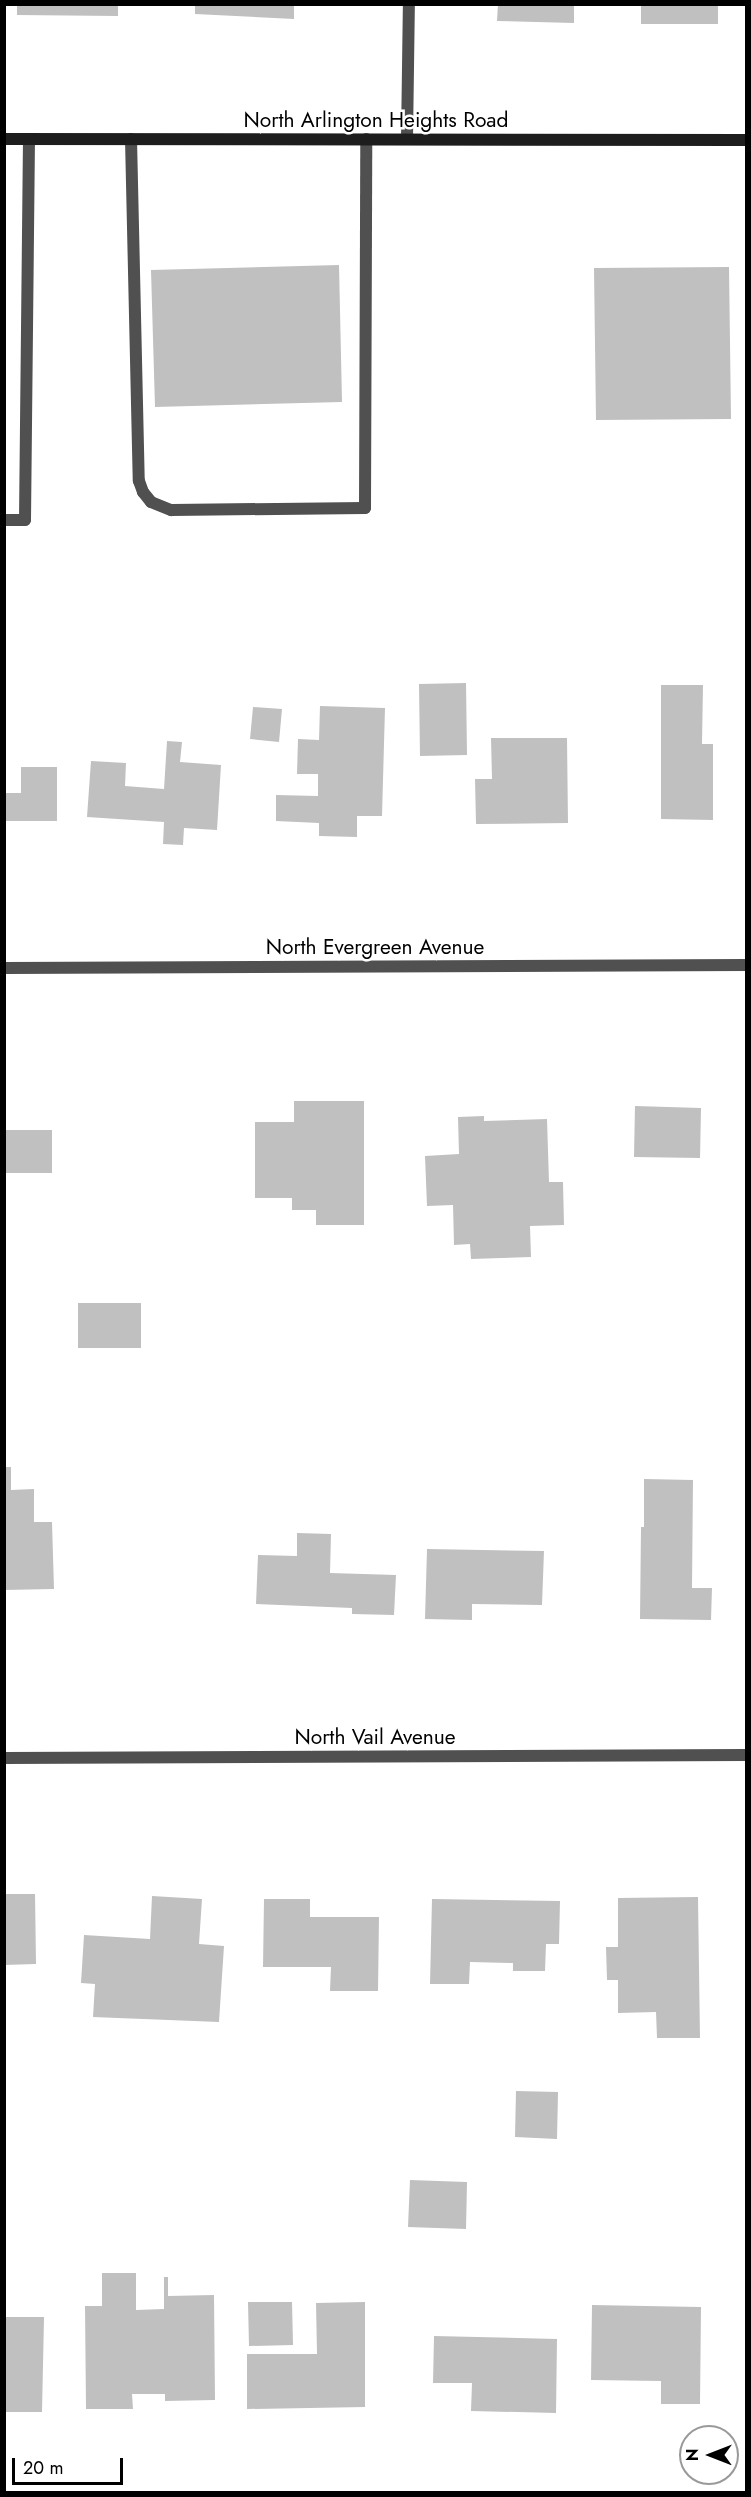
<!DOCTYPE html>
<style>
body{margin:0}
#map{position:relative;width:751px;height:2497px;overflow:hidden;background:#fff;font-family:Jost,sans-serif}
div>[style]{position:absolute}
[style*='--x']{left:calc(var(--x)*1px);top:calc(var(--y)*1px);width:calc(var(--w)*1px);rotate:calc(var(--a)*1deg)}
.building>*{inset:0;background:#c0c0c0}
.lane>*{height:12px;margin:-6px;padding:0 6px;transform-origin:6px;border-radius:6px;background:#505050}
.street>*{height:12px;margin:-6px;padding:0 6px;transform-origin:6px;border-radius:6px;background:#505050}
.secondary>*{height:12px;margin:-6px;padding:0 6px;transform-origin:6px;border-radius:6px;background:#1d1d1d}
span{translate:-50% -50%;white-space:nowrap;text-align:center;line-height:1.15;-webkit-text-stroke:5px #fff;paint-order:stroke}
.street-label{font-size:21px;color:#000}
.frame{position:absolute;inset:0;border:6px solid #000;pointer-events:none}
.north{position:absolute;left:679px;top:2425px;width:60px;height:60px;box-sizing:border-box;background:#fff;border:2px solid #999;border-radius:50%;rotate:270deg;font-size:16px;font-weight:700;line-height:24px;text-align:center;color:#000}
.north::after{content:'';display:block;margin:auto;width:21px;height:27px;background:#000;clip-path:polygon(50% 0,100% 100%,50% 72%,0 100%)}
.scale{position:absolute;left:12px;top:2458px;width:111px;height:27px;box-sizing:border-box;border:3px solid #000;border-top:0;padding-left:8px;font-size:18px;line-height:21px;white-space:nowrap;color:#000;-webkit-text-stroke:4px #fff;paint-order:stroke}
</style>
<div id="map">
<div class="building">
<div style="clip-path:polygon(17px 4px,118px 4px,118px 16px,17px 15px)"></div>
<div style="clip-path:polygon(195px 4px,294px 4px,294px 19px,195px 14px)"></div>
<div style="clip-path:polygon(498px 4px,574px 4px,574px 23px,497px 21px)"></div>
<div style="clip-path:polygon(641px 4px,718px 4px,718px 24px,641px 24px)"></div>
<div style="clip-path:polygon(339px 265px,342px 402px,155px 407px,151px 270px)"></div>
<div style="clip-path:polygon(729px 267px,731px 419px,596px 420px,594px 268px)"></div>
<div style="clip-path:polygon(466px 683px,467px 755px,420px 756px,419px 684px)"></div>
<div style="clip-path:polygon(661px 685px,703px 685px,702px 744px,713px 744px,713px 820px,661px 819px)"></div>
<div style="clip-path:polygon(320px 706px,385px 708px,382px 816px,357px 816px,357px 837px,319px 836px,319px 823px,276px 821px,276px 795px,318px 796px,318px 774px,297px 774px,298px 739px,319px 740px)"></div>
<div style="clip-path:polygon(253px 707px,282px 709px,279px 742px,250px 739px)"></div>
<div style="clip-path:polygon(491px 738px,567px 738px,568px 823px,476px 824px,475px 779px,492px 779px)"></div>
<div style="clip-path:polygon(167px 741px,182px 742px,180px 762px,221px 765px,217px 830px,184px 828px,183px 845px,163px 844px,164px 822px,87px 817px,91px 761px,126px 763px,125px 786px,164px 789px)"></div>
<div style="clip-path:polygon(21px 767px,57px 767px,57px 821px,4px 821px,4px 793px,21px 793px)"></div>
<div style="clip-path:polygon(294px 1101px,364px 1101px,364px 1225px,316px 1225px,316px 1210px,292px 1210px,292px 1198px,255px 1198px,255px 1122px,294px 1122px)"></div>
<div style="clip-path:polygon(635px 1106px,701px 1108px,700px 1158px,634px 1157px)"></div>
<div style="clip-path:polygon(484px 1116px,484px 1121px,547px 1119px,549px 1182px,563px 1182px,564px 1225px,530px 1226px,531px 1257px,471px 1259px,470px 1244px,454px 1245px,453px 1205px,427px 1206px,425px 1156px,459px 1154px,458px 1117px)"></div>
<div style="clip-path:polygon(4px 1130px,52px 1130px,52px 1173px,4px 1173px)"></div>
<div style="clip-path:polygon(78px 1303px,141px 1303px,141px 1348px,78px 1348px)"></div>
<div style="clip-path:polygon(4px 1467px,11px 1467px,11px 1490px,34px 1489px,34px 1522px,52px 1522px,54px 1589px,4px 1590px)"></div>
<div style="clip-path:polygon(644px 1479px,693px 1480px,692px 1588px,712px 1588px,711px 1620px,640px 1619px,641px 1527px,644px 1527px)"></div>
<div style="clip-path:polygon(297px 1533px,331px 1534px,330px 1573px,396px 1575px,394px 1615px,352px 1614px,352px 1608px,256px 1604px,258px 1555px,297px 1556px)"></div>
<div style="clip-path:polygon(427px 1549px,544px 1551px,542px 1605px,472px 1604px,472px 1620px,425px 1619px)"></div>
<div style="clip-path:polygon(4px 1894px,35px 1894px,36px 1964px,4px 1965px)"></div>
<div style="clip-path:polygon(152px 1896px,202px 1899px,199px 1944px,224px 1946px,219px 2022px,93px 2017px,95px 1984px,81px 1983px,84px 1935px,150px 1939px)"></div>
<div style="clip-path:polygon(698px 1897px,700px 2038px,657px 2038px,656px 2012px,618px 2013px,618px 1980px,607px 1980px,606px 1947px,618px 1947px,618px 1898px)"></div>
<div style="clip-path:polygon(264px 1899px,310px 1899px,310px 1917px,379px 1917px,378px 1991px,330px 1991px,331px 1967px,263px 1967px)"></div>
<div style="clip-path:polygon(432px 1899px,560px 1901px,559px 1944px,546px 1944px,545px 1971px,513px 1971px,513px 1963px,470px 1962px,469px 1984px,430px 1984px)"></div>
<div style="clip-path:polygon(516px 2091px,558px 2092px,557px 2139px,515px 2137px)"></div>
<div style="clip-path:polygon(410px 2180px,467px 2182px,466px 2229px,408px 2227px)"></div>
<div style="clip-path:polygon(102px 2273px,136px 2273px,136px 2310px,164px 2309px,164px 2277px,168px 2277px,168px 2296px,214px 2295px,215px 2400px,165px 2401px,165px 2394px,132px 2394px,133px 2409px,86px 2409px,85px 2306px,102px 2306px)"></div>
<div style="clip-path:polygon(248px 2302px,292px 2302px,293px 2345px,249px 2346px)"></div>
<div style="clip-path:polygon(365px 2302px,365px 2407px,247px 2409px,247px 2354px,317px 2354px,316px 2303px)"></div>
<div style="clip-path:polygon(592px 2305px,701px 2307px,700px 2404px,661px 2404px,661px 2381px,591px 2380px)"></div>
<div style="clip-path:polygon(4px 2317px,44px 2317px,42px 2412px,4px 2412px)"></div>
<div style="clip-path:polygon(434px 2336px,557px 2339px,556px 2413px,471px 2411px,472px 2383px,433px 2383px)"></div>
</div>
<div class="lane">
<div style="--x:131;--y:139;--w:342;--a:88.7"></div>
<div style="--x:139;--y:481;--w:12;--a:70"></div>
<div style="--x:143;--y:492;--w:13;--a:51"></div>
<div style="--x:151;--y:502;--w:22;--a:22"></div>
<div style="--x:171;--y:510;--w:194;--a:-0.6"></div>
<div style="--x:365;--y:508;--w:369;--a:-89.8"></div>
<div style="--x:4;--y:520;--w:21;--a:0"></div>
<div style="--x:25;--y:520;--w:381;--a:-89.4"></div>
</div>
<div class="street">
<div style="--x:407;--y:139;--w:135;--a:-89.2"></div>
<div style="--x:4;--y:968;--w:742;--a:-0.23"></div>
<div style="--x:4;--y:1758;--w:742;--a:-0.23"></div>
</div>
<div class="secondary">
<div style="--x:4;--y:139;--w:742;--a:0.08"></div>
</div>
<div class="street-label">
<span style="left:376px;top:120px">North Arlington Heights Road</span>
<span style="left:375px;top:947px">North Evergreen Avenue</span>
<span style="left:375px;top:1737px">North Vail Avenue</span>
</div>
<div class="frame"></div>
<div class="north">N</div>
<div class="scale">20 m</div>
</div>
